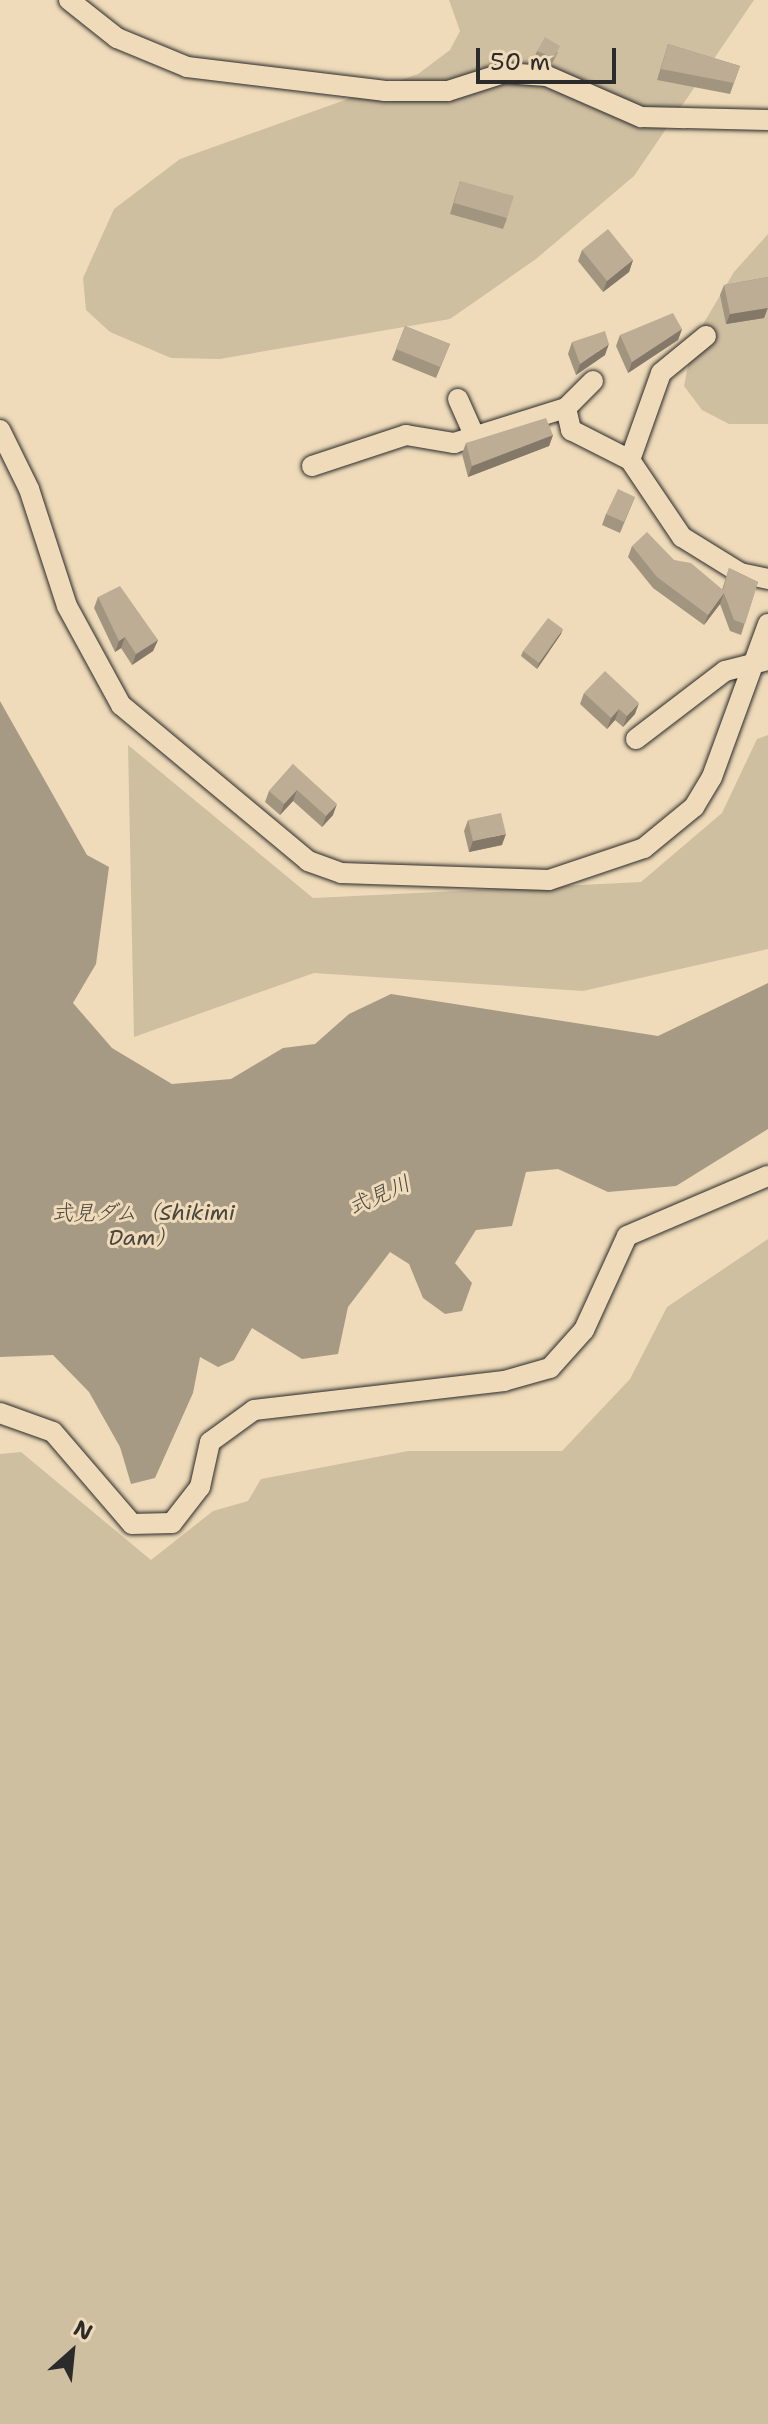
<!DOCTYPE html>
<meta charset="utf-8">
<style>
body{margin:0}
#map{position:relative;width:768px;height:2424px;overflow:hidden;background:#efdbb9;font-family:"Shantell Sans","Klee One",sans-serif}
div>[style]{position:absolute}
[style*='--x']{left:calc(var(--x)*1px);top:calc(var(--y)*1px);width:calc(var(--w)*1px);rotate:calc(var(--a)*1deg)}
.green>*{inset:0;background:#cfbfa1}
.water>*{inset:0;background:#a79a84}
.roads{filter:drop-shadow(0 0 2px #2b2b2b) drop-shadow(0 0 2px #2b2b2b)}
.minor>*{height:20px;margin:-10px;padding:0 10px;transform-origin:10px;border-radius:10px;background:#efdbb9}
.wall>*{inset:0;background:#a2957f}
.shaded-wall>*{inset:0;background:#847968}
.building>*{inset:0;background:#bcad94}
span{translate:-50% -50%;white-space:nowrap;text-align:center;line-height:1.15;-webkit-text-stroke:6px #efdbb9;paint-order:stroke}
.water-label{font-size:22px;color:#4a4741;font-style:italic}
.north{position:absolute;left:32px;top:2312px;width:80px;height:80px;-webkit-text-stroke:6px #efdbb9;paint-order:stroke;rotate:27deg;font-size:22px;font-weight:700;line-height:32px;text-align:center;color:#2b2b2b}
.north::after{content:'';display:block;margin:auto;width:28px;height:36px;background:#2b2b2b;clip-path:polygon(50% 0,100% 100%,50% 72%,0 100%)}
.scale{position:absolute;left:476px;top:48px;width:140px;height:36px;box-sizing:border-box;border:4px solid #2b2b2b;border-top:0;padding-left:10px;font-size:24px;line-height:28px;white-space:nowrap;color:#2b2b2b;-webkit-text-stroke:6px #efdbb9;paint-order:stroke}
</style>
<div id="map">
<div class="green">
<div style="clip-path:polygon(449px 0,754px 0,634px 176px,536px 259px,450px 319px,220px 359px,171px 358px,110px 332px,86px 310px,83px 278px,114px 209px,180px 159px,418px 74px,450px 50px,460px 31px)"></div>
<div style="clip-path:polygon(768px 234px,768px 424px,729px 424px,702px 410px,684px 386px,693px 341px,734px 272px)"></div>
<div style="clip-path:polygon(768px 735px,768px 949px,583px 991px,314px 973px,134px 1037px,128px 745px,313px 898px,641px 882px,722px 813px,757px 739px)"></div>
<div style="clip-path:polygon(768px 1239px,768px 2424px,0 2424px,0 1454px,21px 1452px,151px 1560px,213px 1511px,248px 1501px,261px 1479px,408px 1451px,562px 1451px,630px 1379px,667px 1307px)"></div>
</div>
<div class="water">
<div style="clip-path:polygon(0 701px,87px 855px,109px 867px,96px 964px,73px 1003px,112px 1048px,172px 1084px,231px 1079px,283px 1048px,315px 1044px,349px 1014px,391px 994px,658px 1036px,768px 983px,768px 1129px,676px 1186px,608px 1192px,558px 1169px,526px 1172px,512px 1226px,476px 1230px,455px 1263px,472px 1283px,462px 1311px,445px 1314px,423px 1298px,409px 1264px,390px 1252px,348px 1307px,338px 1354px,302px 1359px,252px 1328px,234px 1360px,218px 1367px,200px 1357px,193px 1393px,155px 1478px,131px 1484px,120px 1447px,89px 1392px,53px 1355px,0 1357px)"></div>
</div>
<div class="roads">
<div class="minor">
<div style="--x:69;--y:0;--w:61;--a:38.4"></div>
<div style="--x:117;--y:38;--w:76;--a:22.5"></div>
<div style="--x:187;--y:67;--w:198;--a:6.9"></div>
<div style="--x:384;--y:91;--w:64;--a:0"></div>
<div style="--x:448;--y:91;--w:59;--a:-17.8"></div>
<div style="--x:504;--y:73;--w:43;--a:4"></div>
<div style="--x:547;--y:76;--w:103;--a:23.6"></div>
<div style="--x:641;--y:117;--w:127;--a:1.4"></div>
<div style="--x:706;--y:336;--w:58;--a:140.6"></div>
<div style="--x:661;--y:373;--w:92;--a:109.6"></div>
<div style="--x:630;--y:460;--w:93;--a:56"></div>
<div style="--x:682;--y:537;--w:68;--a:31.8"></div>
<div style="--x:740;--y:573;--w:29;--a:12"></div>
<div style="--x:593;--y:381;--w:38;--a:135"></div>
<div style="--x:566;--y:408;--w:23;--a:77"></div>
<div style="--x:571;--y:430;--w:66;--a:27"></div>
<div style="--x:458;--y:399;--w:42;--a:65.9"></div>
<div style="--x:0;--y:430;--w:66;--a:63.8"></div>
<div style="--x:29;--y:489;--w:123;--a:72"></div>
<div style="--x:67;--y:606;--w:113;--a:61.4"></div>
<div style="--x:121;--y:705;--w:244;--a:39.8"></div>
<div style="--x:308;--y:861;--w:35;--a:20"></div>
<div style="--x:341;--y:873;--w:208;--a:1.9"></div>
<div style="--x:549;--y:880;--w:100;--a:-18.6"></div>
<div style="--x:644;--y:848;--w:65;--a:-39.4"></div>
<div style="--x:694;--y:807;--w:35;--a:-59"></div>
<div style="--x:712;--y:777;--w:163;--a:-69.9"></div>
<div style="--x:312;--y:466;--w:99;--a:-18.3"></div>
<div style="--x:406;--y:435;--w:49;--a:9.5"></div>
<div style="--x:454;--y:443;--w:117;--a:-17.4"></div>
<div style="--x:636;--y:739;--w:112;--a:-37.4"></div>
<div style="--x:725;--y:671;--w:44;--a:-14.3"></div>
<div style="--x:0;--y:1413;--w:56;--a:19.7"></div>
<div style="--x:53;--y:1432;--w:121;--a:49.3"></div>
<div style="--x:132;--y:1524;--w:40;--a:-1.4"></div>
<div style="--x:172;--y:1523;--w:46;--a:-52.1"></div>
<div style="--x:200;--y:1487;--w:46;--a:-77.5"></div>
<div style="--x:210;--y:1442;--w:54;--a:-36"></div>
<div style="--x:254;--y:1410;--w:252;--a:-6.6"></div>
<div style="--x:504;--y:1381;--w:48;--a:-15.8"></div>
<div style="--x:550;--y:1368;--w:51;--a:-48.2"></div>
<div style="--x:584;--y:1330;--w:103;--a:-65.4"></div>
<div style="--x:627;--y:1236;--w:153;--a:-23.1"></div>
</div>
</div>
<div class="wall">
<div style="clip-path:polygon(668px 44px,740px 66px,730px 94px,657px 80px)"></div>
<div style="clip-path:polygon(537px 51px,558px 52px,552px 64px,535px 56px)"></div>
<div style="clip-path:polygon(460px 181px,507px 218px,503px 229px,450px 214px)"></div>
<div style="clip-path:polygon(582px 250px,633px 260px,629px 272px,603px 292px,578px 261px)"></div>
<div style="clip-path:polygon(768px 277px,768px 308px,764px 318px,726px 324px,720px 295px,724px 285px)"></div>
<div style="clip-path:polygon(405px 326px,450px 344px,436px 378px,392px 360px)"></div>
<div style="clip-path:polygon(682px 329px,678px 340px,628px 373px,616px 346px,620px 335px)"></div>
<div style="clip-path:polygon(572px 342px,605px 355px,576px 375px,568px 354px)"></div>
<div style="clip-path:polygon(553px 435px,549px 446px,468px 477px,462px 454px,466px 443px)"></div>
<div style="clip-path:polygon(635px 497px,620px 533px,602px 525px,606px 514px)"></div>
<div style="clip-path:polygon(632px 546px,674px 560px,722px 590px,729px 568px,758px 582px,741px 635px,730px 631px,720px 604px,704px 625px,653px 588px,628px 557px)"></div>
<div style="clip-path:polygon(98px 597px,158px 640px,153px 651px,132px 665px,121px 648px,115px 652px,94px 608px)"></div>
<div style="clip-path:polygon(561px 634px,537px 669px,521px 656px,523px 651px)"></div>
<div style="clip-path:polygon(584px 693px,635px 714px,623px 727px,615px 720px,607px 729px,580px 704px)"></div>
<div style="clip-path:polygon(293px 764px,333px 815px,322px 827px,293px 801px,280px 815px,265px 802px,269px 791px)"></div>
<div style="clip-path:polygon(468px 820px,502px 845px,469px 852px,464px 831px)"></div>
</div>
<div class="shaded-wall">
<div style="clip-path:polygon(633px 260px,629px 272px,603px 292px,607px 281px)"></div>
<div style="clip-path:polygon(768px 307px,764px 318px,726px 324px,730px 314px)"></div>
<div style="clip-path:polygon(682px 329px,678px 340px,628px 373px,632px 362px)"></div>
<div style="clip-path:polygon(609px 344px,605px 355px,576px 375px,580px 364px)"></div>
<div style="clip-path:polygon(553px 435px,549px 446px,468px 477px,472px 466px)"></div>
<div style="clip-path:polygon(724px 593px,720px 604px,704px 625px,708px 615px)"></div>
<div style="clip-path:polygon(563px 629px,561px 634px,537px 669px,539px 663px)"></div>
<div style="clip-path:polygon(125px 637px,121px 648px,115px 652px,119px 641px)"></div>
<div style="clip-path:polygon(158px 640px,153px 651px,132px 665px,136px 654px)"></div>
<div style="clip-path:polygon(639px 703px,635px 714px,623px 727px,627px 716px)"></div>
<div style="clip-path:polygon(619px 709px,615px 720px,607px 729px,611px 718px)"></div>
<div style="clip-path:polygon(297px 790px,293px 801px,280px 815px,284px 804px)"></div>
<div style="clip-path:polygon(337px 804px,333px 815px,322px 827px,326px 816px)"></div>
<div style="clip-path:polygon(506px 834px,502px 845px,469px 852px,473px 841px)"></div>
</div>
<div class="building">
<div style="clip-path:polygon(545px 37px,560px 46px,554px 58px,537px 51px)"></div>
<div style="clip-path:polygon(668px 44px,740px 66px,734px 83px,661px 69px)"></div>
<div style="clip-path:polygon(460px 181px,514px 196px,507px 218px,454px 203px)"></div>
<div style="clip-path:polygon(608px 229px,633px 260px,607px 281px,582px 250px)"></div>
<div style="clip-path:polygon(768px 277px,768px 308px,730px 314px,724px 285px)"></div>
<div style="clip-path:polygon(673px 313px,682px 329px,632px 362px,620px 335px)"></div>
<div style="clip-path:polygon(405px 326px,450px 344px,440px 367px,396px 349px)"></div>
<div style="clip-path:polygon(605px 331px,609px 344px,580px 364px,572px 342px)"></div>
<div style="clip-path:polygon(546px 418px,553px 435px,472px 466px,466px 443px)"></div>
<div style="clip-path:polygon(618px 489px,635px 497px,624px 522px,606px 514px)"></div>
<div style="clip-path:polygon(647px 532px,674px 560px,691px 563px,723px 590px,729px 568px,758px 582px,745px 624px,734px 620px,724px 593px,708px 615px,657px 577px,632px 546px)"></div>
<div style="clip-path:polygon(120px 586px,158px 640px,136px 654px,125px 637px,119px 641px,98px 597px)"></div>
<div style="clip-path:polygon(548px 618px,563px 629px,539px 663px,523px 651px)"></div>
<div style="clip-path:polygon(605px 671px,639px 703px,627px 716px,619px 709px,611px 718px,584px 693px)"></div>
<div style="clip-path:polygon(293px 764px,337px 804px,326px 816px,297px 790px,284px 804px,269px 791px)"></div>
<div style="clip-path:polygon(501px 813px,506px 834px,473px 841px,468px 820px)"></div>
</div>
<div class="water-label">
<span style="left:379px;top:1195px;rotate:-24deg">式見川</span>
<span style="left:143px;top:1225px">式見ダム（Shikimi<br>Dam）</span>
</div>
<div class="north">N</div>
<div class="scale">50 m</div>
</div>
